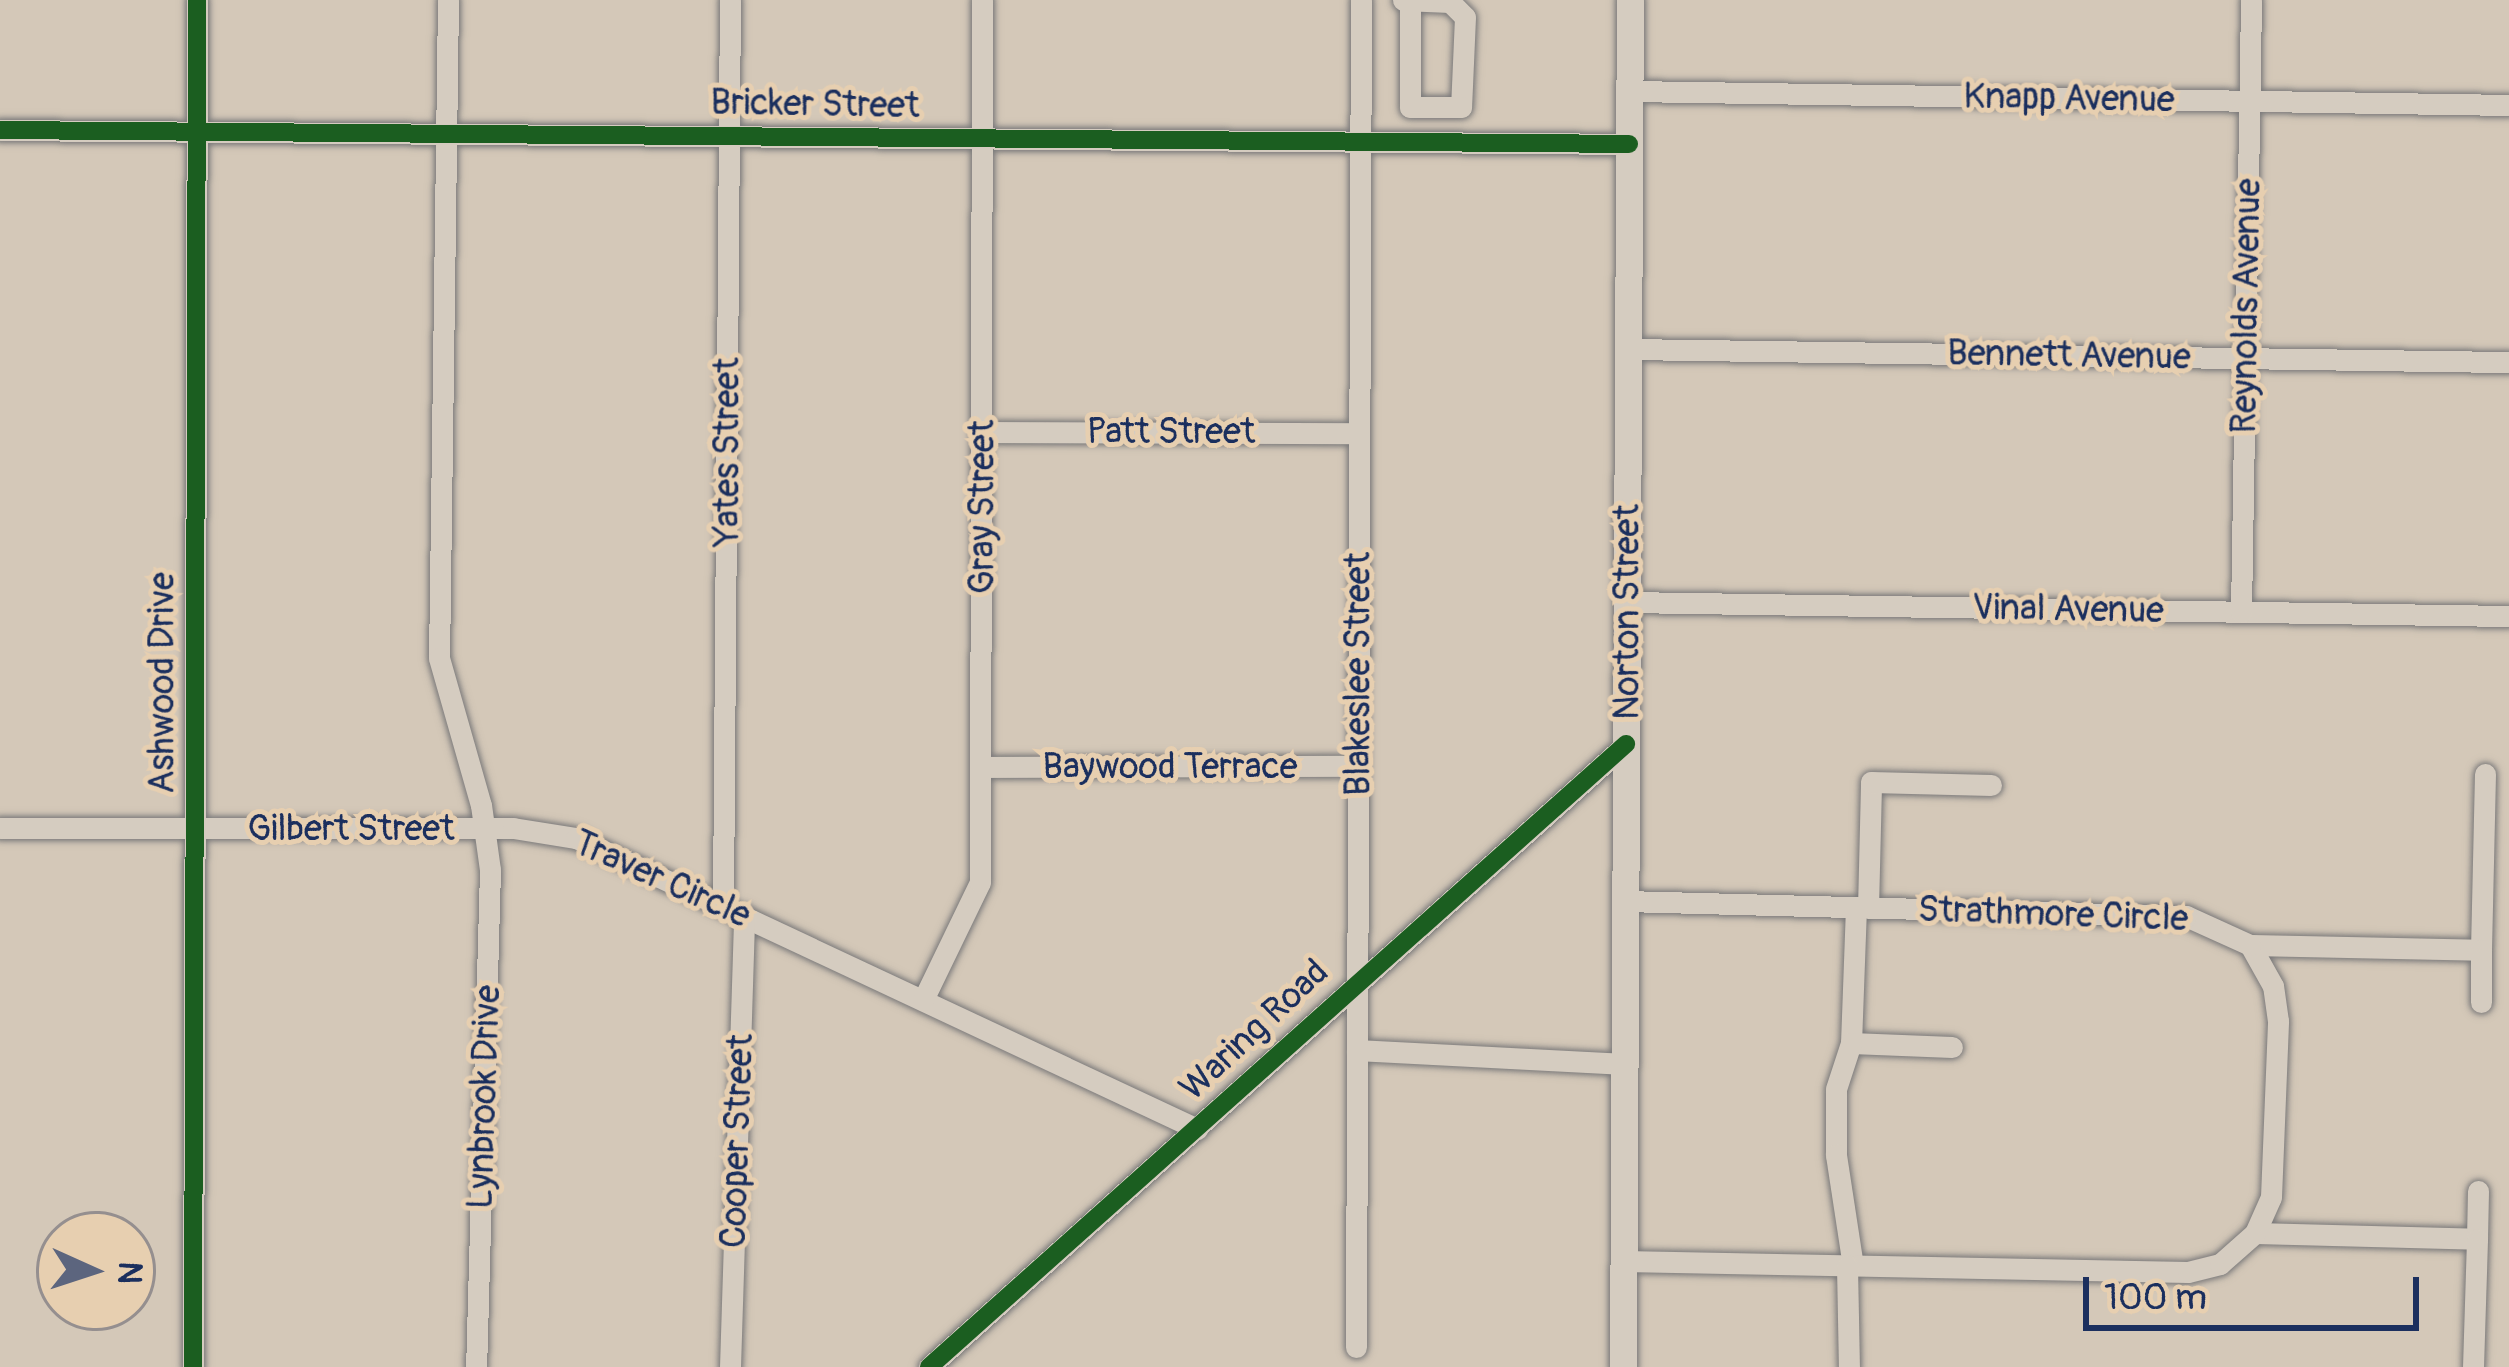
<!DOCTYPE html>
<style>
body{margin:0}
#map{position:relative;width:2509px;height:1367px;overflow:hidden;background:#d4c8b8;font-family:Pangolin,sans-serif}
div>[style]{position:absolute}
[style*='--x']{left:calc(var(--x)*1px);top:calc(var(--y)*1px);width:calc(var(--w)*1px);rotate:calc(var(--a)*1deg)}
.roads{filter:drop-shadow(0 0 3px #7a797a) drop-shadow(0 0 3px #7a797a)}
.minor>*{height:21px;margin:-10.5px;padding:0 10.5px;transform-origin:10.5px;border-radius:10.5px;background:#d5ccc0}
.major>*{height:27px;margin:-13.5px;padding:0 13.5px;transform-origin:13.5px;border-radius:13.5px;background:#d5ccc0}
.cycleway>*{height:18px;margin:-9px;padding:0 9px;transform-origin:9px;border-radius:9px;background:#1b5e20}
span{translate:-50% -50%;white-space:nowrap;text-align:center;line-height:1.15;-webkit-text-stroke:10px #e7cfb0;paint-order:stroke}
.street-label{font-size:36px;color:#1b2f5e}
.north{position:absolute;left:36px;top:1211px;width:120px;height:120px;box-sizing:border-box;background:#e7cfb0;border:3px solid #958f8f;border-radius:50%;rotate:93deg;font-size:33px;font-weight:700;line-height:48px;text-align:center;color:#1b2f5e}
.north::after{content:'';display:block;margin:auto;width:42px;height:54px;background:#5c657e;clip-path:polygon(50% 0,100% 100%,50% 72%,0 100%)}
.scale{position:absolute;left:2083px;top:1277px;width:336px;height:54px;box-sizing:border-box;border:6px solid #1b2f5e;border-top:0;padding-left:15px;font-size:36px;line-height:42px;white-space:nowrap;color:#1b2f5e;-webkit-text-stroke:9px #e7cfb0;paint-order:stroke}
</style>
<div id="map">
<div class="roads">
<div class="minor">
<div style="--x:448;--y:0;--w:658;--a:90.78"></div>
<div style="--x:439;--y:658;--w:153;--a:74.1"></div>
<div style="--x:481;--y:805;--w:66;--a:82.1"></div>
<div style="--x:490;--y:870;--w:497;--a:91.6"></div>
<div style="--x:1403;--y:0;--w:47;--a:2.4"></div>
<div style="--x:1450;--y:2;--w:21;--a:45"></div>
<div style="--x:1465;--y:17;--w:90;--a:92.5"></div>
<div style="--x:1461;--y:107;--w:51;--a:180"></div>
<div style="--x:1410;--y:107;--w:107;--a:-90"></div>
<div style="--x:1630;--y:91;--w:879;--a:0.91"></div>
<div style="--x:0;--y:130;--w:1629;--a:0.49"></div>
<div style="--x:1628;--y:349;--w:881;--a:0.85"></div>
<div style="--x:983;--y:432;--w:376;--a:0.2"></div>
<div style="--x:1627;--y:602;--w:882;--a:0.91"></div>
<div style="--x:2241;--y:612;--w:612;--a:-89.06"></div>
<div style="--x:982;--y:767;--w:376;--a:-0.2"></div>
<div style="--x:0;--y:828;--w:513;--a:0"></div>
<div style="--x:513;--y:828;--w:64;--a:9"></div>
<div style="--x:576;--y:838;--w:686;--a:25.11"></div>
<div style="--x:723;--y:904;--w:904;--a:-89.56"></div>
<div style="--x:1856;--y:907;--w:136;--a:92.1"></div>
<div style="--x:1851;--y:1043;--w:101;--a:2.3"></div>
<div style="--x:1868;--y:908;--w:126;--a:-88.6"></div>
<div style="--x:1871;--y:782;--w:120;--a:1.4"></div>
<div style="--x:2250;--y:945;--w:231;--a:1.2"></div>
<div style="--x:2481;--y:950;--w:176;--a:-88.7"></div>
<div style="--x:923;--y:1000;--w:131;--a:-64.2"></div>
<div style="--x:980;--y:882;--w:882;--a:-89.87"></div>
<div style="--x:2481;--y:1002;--w:52;--a:-90"></div>
<div style="--x:1851;--y:1043;--w:48;--a:108.1"></div>
<div style="--x:1836;--y:1089;--w:66;--a:90"></div>
<div style="--x:1836;--y:1155;--w:112;--a:81.3"></div>
<div style="--x:1357;--y:1050;--w:268;--a:3"></div>
<div style="--x:2255;--y:1233;--w:222;--a:1.5"></div>
<div style="--x:2477;--y:1239;--w:48;--a:-88.8"></div>
<div style="--x:1623;--y:1261;--w:565;--a:1.12"></div>
<div style="--x:2188;--y:1272;--w:33;--a:-14"></div>
<div style="--x:2220;--y:1264;--w:47;--a:-41.5"></div>
<div style="--x:2255;--y:1233;--w:39;--a:-66"></div>
<div style="--x:2271;--y:1197;--w:176;--a:-87.7"></div>
<div style="--x:2278;--y:1021;--w:35;--a:-98"></div>
<div style="--x:2273;--y:986;--w:47;--a:-119.3"></div>
<div style="--x:2250;--y:945;--w:70;--a:-155.6"></div>
<div style="--x:2186;--y:916;--w:561;--a:-178.47"></div>
<div style="--x:1847;--y:1266;--w:101;--a:88.9"></div>
<div style="--x:1356;--y:1347;--w:1347;--a:-89.79"></div>
<div style="--x:193;--y:1367;--w:1367;--a:-89.83"></div>
<div style="--x:730;--y:1367;--w:452;--a:-88.2"></div>
<div style="--x:929;--y:1367;--w:935;--a:-41.79"></div>
<div style="--x:2473;--y:1367;--w:128;--a:-88.2"></div>
</div>
<div class="major">
<div style="--x:1623;--y:1367;--w:1367;--a:-89.71"></div>
</div>
</div>
<div class="cycleway">
<div style="--x:0;--y:130;--w:1629;--a:0.49"></div>
<div style="--x:193;--y:1367;--w:1367;--a:-89.83"></div>
<div style="--x:929;--y:1367;--w:935;--a:-41.79"></div>
</div>
<div class="street-label">
<span style="left:2069px;top:98px;rotate:1deg">Knapp Avenue</span>
<span style="left:815px;top:104px;rotate:1deg">Bricker Street</span>
<span style="left:2246px;top:306px;rotate:-89deg">Reynolds Avenue</span>
<span style="left:2069px;top:355px;rotate:1deg">Bennett Avenue</span>
<span style="left:1171px;top:432px">Patt Street</span>
<span style="left:727px;top:452px;rotate:-90deg">Yates Street</span>
<span style="left:982px;top:507px;rotate:-90deg">Gray Street</span>
<span style="left:2068px;top:609px;rotate:1deg">Vinal Avenue</span>
<span style="left:1627px;top:612px;rotate:-90deg">Norton Street</span>
<span style="left:1358px;top:674px;rotate:-90deg">Blakeslee Street</span>
<span style="left:162px;top:683px;rotate:-90deg">Ashwood Drive</span>
<span style="left:1170px;top:767px">Baywood Terrace</span>
<span style="left:351px;top:829px">Gilbert Street</span>
<span style="left:662px;top:879px;rotate:24deg">Traver Circle</span>
<span style="left:2053px;top:914px;rotate:2deg">Strathmore Circle</span>
<span style="left:1254px;top:1030px;rotate:-43deg">Waring Road</span>
<span style="left:484px;top:1097px;rotate:-88deg">Lynbrook Drive</span>
<span style="left:737px;top:1141px;rotate:-88deg">Cooper Street</span>
</div>
<div class="north">N</div>
<div class="scale">100 m</div>
</div>
